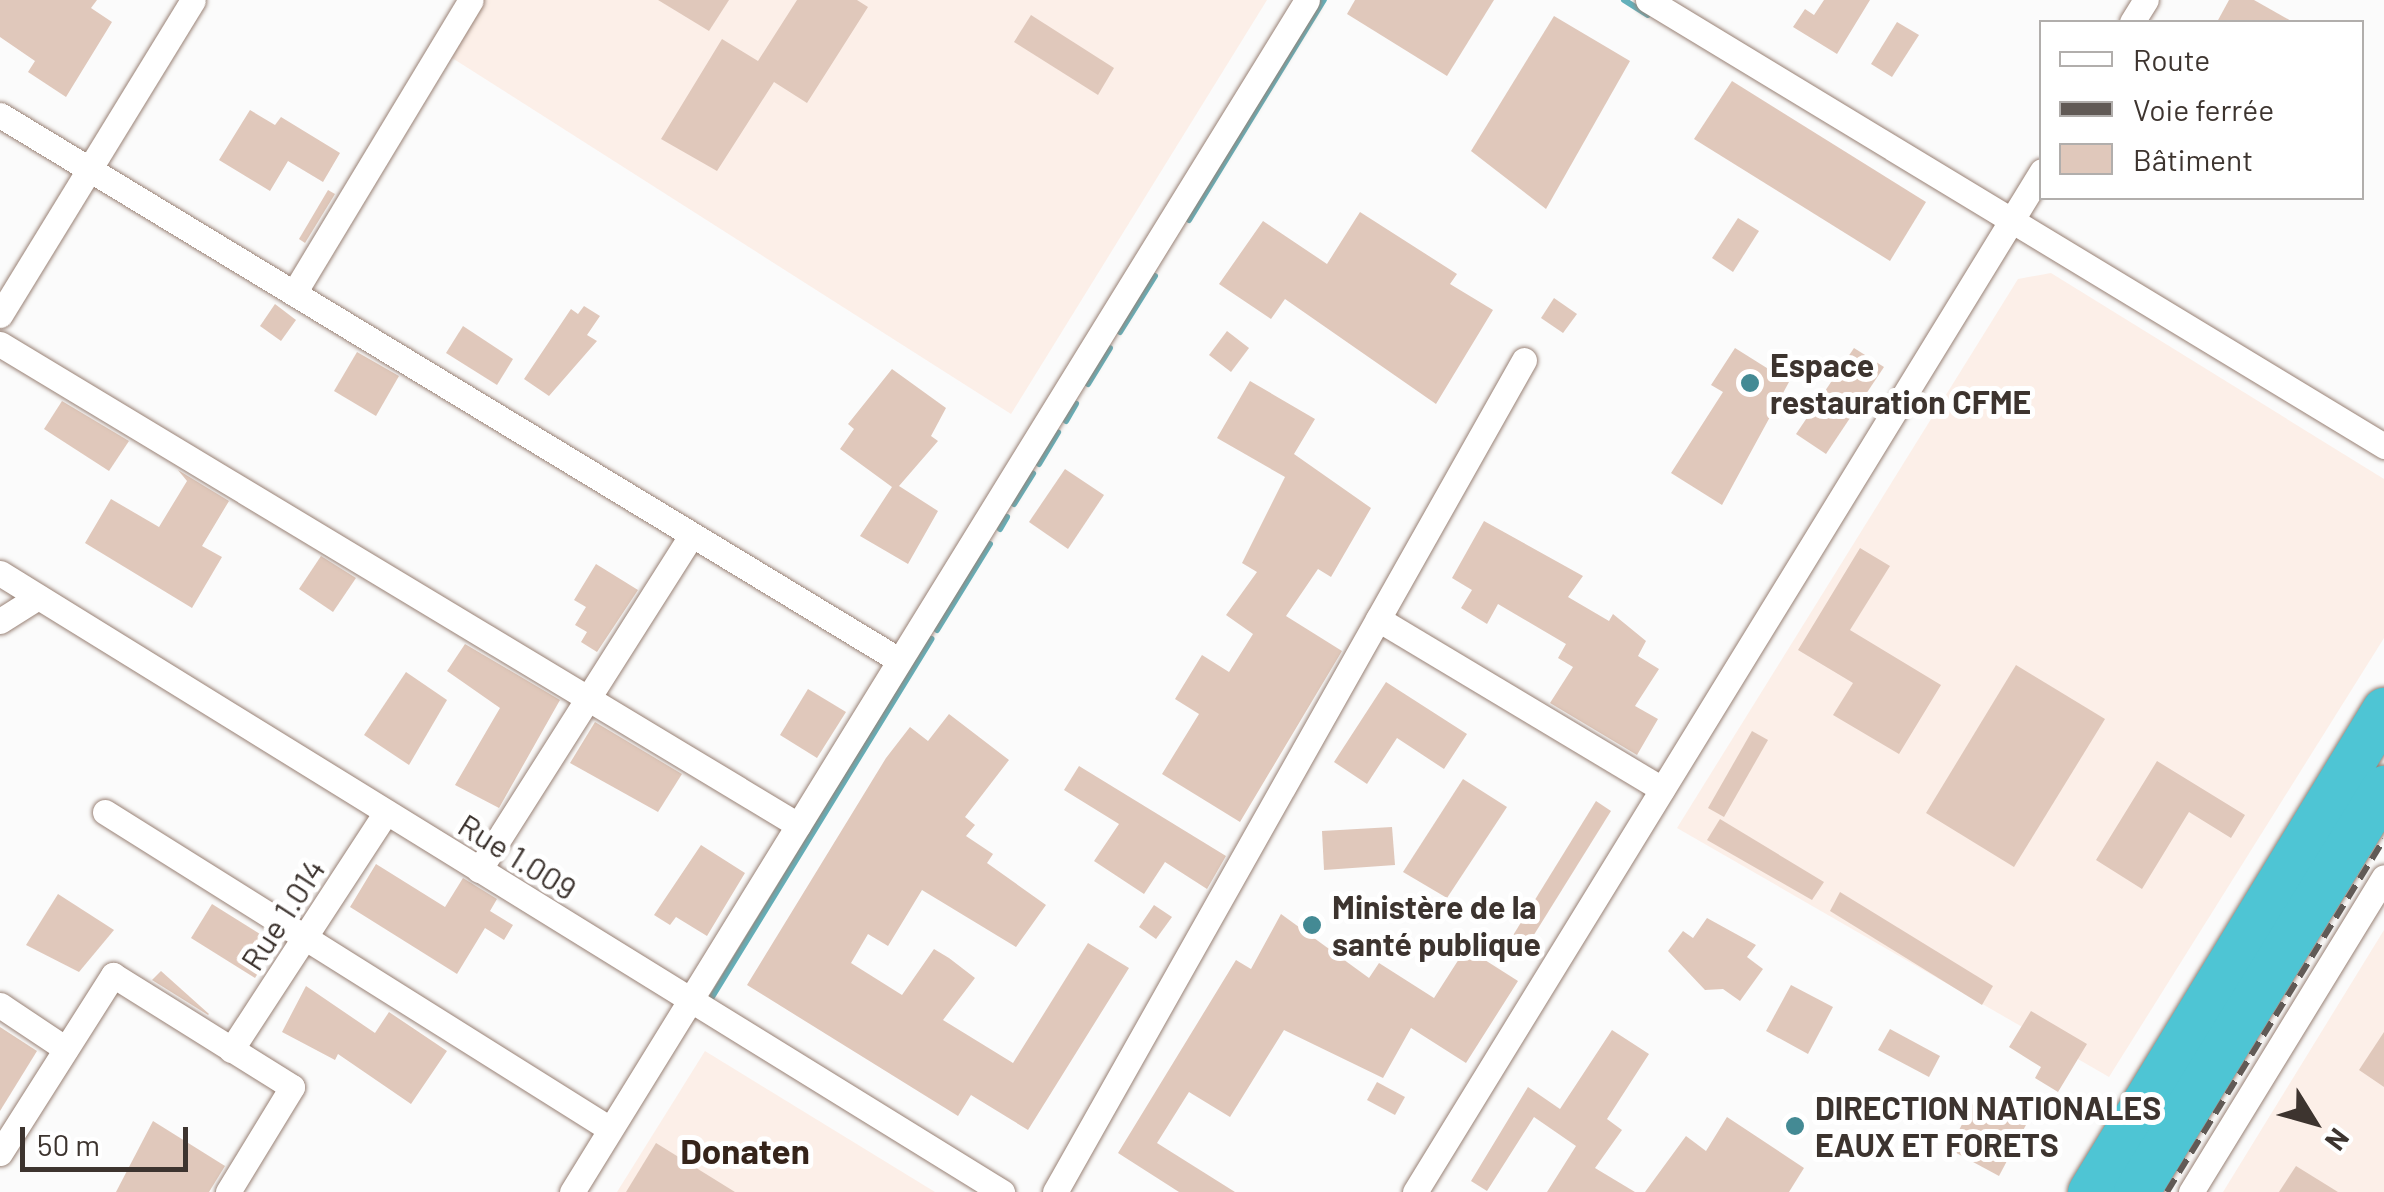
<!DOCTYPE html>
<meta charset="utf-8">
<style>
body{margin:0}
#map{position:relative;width:2384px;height:1192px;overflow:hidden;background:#fbfbfb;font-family:Barlow,sans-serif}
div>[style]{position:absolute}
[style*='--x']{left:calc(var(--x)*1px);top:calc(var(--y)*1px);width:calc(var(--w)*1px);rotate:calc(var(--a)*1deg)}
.built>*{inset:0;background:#fcefe8}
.stream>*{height:6px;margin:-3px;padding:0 3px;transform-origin:3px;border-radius:3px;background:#63b0bb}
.building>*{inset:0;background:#e0c8bb}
.roads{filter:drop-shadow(0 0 2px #998276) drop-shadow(0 0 2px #998276)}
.street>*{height:25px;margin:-12.5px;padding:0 12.5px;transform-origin:12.5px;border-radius:12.5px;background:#fff}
.highway>*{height:45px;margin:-22.5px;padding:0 22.5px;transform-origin:22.5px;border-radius:22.5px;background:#4ec5d4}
.rail>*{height:6px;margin-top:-3px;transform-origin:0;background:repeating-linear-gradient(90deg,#615a56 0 15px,transparent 0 23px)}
.dots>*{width:28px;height:28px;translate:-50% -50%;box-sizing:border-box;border:5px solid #fff;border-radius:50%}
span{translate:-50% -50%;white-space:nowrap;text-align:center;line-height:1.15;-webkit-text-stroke:10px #fff;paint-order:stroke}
.poi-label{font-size:32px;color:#3d342f;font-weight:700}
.left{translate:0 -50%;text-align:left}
.street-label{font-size:32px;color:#3d342f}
.neighbourhood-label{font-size:35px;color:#36241a;font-weight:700}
.legend{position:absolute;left:2039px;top:20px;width:325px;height:180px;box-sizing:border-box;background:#fff;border:2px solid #b1aeac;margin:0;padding:12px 18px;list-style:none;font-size:30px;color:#3d342f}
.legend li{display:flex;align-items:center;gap:20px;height:50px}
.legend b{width:50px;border:2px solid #b1aeac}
.north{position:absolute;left:2264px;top:1072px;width:100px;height:100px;-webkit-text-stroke:8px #fff;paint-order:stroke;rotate:127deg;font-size:28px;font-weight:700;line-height:40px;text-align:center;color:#3d342f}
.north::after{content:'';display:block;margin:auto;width:35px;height:45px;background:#3d342f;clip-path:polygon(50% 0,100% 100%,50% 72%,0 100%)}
.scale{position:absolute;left:20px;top:1127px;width:168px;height:45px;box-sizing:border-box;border:5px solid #3d342f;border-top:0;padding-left:12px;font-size:30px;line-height:35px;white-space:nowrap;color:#3d342f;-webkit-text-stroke:8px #fff;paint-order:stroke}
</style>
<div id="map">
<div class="built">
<div style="clip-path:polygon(483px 0,1267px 0,1011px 414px,449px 56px)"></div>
<div style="clip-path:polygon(2051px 273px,2384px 479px,2384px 638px,2109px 1077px,1677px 828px,2018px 279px)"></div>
<div style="clip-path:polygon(2384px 930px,2384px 1192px,2223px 1192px)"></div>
<div style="clip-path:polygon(705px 1051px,935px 1192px,617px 1192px)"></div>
</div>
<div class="stream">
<div style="--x:1624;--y:0;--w:28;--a:32"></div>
<div style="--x:1189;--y:220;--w:258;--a:-58.5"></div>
<div style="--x:1120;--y:332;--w:66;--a:-58"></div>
<div style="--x:1088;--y:384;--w:42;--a:-58.6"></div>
<div style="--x:1066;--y:421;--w:20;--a:-60"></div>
<div style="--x:1039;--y:464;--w:37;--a:-59"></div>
<div style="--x:1014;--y:504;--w:36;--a:-58"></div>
<div style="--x:1000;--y:529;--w:14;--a:-60"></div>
<div style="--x:937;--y:630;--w:101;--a:-58.4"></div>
<div style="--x:712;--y:997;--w:420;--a:-58.5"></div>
</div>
<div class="building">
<div style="clip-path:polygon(0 0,97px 0,91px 8px,112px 22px,66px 97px,28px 72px,35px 61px,0 37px)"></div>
<div style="clip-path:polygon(658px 0,729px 0,709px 31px)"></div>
<div style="clip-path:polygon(797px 0,857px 0,868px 7px,807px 103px,774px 82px,717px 171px,661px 139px,722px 39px,758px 61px)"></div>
<div style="clip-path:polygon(1355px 0,1494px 0,1447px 76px,1347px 14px)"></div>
<div style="clip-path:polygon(1824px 0,1870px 0,1837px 54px,1793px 27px,1805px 9px,1814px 15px)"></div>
<div style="clip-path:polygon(2229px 0,2254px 0,2293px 22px,2217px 22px)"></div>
<div style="clip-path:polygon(1031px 15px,1114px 68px,1098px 95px,1014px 42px)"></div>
<div style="clip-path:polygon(1554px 16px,1630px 61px,1546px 209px,1471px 151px)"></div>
<div style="clip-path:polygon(1897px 22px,1919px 35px,1892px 77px,1871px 64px)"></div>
<div style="clip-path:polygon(1732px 81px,1926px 202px,1890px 261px,1694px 139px)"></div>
<div style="clip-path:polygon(250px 110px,275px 125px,281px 117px,340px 153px,323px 182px,288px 161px,270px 191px,219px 160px)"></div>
<div style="clip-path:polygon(328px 190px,335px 194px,305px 243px,299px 239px)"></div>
<div style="clip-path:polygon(1360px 212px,1457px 274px,1450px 284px,1493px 310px,1436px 404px,1285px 299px,1271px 319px,1219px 284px,1263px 221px,1327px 264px)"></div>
<div style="clip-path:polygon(1738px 218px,1759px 231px,1733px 272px,1712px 258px)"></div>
<div style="clip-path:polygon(1554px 298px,1577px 314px,1563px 333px,1541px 318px)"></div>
<div style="clip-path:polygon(275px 304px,296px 320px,281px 341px,260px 326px)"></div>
<div style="clip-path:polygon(584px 306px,600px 316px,587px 335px,597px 341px,549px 396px,524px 379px,571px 309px,578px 314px)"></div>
<div style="clip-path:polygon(463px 326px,513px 359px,497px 385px,446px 353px)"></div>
<div style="clip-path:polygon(1227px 331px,1249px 348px,1231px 372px,1209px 355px)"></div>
<div style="clip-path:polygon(1735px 348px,1789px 382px,1722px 505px,1671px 473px,1723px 392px,1711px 385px)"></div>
<div style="clip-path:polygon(1854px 348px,1884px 367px,1826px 454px,1796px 434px)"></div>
<div style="clip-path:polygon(357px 352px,399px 376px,376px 416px,334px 391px)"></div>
<div style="clip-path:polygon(892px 369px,946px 408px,931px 436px,938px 441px,899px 486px,938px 511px,908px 564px,860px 536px,892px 487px,840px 449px,854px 429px,848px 424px)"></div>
<div style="clip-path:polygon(1250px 381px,1315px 419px,1294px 454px,1371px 508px,1331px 577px,1318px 569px,1286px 616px,1342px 651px,1240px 822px,1162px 774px,1199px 714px,1175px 699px,1202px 655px,1229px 672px,1253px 634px,1226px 615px,1257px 572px,1242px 563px,1285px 477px,1217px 438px)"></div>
<div style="clip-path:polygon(62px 401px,129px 441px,109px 471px,44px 429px)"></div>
<div style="clip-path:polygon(1065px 469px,1104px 495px,1068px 549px,1029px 522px)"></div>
<div style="clip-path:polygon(178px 470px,229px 501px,202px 546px,222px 557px,192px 608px,85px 543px,111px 499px,159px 527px,187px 481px)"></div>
<div style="clip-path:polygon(1484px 521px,1583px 576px,1568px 597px,1609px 621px,1613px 614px,1646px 641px,1638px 656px,1659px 669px,1635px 706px,1658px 719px,1637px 755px,1550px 703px,1573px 667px,1558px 658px,1566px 644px,1498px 604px,1487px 624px,1461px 608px,1472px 590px,1452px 578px)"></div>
<div style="clip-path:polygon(1860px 548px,1890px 566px,1850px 630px,1941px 685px,1899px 754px,1833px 715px,1853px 683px,1798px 650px)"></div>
<div style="clip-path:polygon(321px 556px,356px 578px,333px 612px,299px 589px)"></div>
<div style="clip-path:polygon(596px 564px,638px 590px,597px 652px,581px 642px,587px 632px,575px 625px,586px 607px,574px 600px)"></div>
<div style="clip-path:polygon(465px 644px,560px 700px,499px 808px,455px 785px,500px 708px,447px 671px)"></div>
<div style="clip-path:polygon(2016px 665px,2105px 719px,2014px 867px,1926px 813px)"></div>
<div style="clip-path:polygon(406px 672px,447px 700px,409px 765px,364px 735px)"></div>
<div style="clip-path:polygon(1386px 682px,1467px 734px,1444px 769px,1397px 738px,1367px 784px,1334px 762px)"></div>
<div style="clip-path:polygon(808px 689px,846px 712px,817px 758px,780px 735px)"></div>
<div style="clip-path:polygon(949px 714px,1009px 760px,965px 817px,975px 825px,966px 836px,993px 854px,987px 863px,1046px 905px,1016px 947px,922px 890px,888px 946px,868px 934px,851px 963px,902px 995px,934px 949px,949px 958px,975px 978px,943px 1020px,1013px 1063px,1088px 943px,1129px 968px,1028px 1130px,971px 1095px,958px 1116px,747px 985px,886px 758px,910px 727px,928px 741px)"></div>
<div style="clip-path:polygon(595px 722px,682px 774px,658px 812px,570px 763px)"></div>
<div style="clip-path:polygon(1752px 731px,1768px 740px,1724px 817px,1708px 808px)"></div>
<div style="clip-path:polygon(2157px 761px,2245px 815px,2231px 838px,2189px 812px,2142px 889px,2096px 860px)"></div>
<div style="clip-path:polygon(1079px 766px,1226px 856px,1207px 889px,1165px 862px,1144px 894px,1094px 861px,1119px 824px,1064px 790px)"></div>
<div style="clip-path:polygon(1463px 779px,1507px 807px,1447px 898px,1403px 872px)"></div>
<div style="clip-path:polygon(1596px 801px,1611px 811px,1527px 946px,1512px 937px)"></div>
<div style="clip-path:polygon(1720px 819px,1824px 882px,1812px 900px,1707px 840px)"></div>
<div style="clip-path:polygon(1392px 827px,1395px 865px,1324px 870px,1322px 831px)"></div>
<div style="clip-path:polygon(701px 845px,745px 873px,707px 936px,676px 917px,670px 925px,654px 915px)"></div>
<div style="clip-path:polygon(376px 864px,445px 907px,463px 878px,497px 899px,490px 911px,513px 925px,504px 940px,485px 928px,457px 974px,350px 907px)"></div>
<div style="clip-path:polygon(1840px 892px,1993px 986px,1982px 1005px,1830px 911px)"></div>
<div style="clip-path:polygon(58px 894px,114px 930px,79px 972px,26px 945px)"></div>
<div style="clip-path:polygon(212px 904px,276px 944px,255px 978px,191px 938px)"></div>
<div style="clip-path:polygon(1154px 905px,1172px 917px,1156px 939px,1139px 927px)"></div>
<div style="clip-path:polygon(1281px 914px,1369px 978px,1379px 963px,1434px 998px,1466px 948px,1518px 981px,1466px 1063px,1411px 1028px,1383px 1078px,1284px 1030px,1230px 1117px,1189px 1092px,1157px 1143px,1235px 1192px,1179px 1192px,1118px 1153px,1236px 960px,1251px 969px)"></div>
<div style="clip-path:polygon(1707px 918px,1756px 945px,1747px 957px,1763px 969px,1740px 1001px,1723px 989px,1705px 990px,1668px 951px,1683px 931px,1693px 938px)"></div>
<div style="clip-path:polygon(161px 971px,209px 1014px,208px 1015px,152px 980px)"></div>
<div style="clip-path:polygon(1791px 985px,1833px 1007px,1808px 1054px,1766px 1031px)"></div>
<div style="clip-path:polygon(306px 986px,375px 1033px,389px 1012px,447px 1051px,411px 1104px,338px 1054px,335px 1060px,282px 1032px)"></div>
<div style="clip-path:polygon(2031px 1011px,2087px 1044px,2058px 1092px,2035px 1078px,2041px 1067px,2009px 1047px)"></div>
<div style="clip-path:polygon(0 1027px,37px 1051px,0 1111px)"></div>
<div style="clip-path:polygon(1890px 1029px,1940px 1056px,1929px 1077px,1878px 1050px)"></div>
<div style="clip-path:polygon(1612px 1030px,1649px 1054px,1607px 1119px,1622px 1130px,1595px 1168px,1635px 1192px,1547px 1192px,1576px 1146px,1534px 1117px,1487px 1191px,1471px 1181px,1528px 1087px,1560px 1109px)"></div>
<div style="clip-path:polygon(2384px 1032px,2384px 1087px,2359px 1070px)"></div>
<div style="clip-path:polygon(1377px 1082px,1405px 1097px,1395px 1115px,1367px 1100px)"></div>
<div style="clip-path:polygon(1977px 1096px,2027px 1123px,1999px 1176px,1949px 1149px)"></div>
<div style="clip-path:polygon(1727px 1117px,1804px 1168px,1789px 1192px,1645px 1192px,1686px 1136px,1706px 1151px)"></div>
<div style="clip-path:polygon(153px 1121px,225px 1166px,209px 1192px,116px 1192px)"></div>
<div style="clip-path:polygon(656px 1143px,735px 1192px,626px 1192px)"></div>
<div style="clip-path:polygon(2296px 1166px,2338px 1192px,2279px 1192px)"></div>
</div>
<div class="roads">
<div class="street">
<div style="--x:1648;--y:0;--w:861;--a:31.21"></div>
<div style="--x:2132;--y:22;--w:26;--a:-58"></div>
<div style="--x:0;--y:115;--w:1051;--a:31.23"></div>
<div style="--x:294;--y:293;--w:342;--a:-58.9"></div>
<div style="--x:0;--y:315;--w:369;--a:-58.5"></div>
<div style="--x:0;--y:344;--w:932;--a:31.08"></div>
<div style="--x:0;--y:573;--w:1178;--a:31.71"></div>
<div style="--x:1378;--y:619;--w:331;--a:30.9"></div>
<div style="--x:0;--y:621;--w:45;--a:-32.3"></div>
<div style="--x:105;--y:812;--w:596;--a:32.12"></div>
<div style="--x:479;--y:870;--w:397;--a:-57.6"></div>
<div style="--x:0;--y:1005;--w:79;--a:33.7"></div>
<div style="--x:231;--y:1050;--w:284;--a:-56.9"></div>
<div style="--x:0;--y:1153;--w:211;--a:-57.6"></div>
<div style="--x:113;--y:975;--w:211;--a:32"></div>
<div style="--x:292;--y:1087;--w:123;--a:121.4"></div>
<div style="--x:572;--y:1192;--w:1400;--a:-58.34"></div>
<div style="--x:1055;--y:1192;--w:955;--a:-60.59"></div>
<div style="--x:1415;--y:1192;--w:1198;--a:-58.45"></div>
<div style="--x:2191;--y:1192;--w:369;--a:-58.5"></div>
</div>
<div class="highway">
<div style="--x:2090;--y:1192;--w:565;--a:-58.62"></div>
<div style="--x:2136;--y:1192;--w:474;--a:-58.5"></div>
</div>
</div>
<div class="rail">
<div style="--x:2167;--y:1192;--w:414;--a:-58.4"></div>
</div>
<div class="dots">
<div style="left:1750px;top:383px;background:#448a94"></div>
<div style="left:1312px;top:925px;background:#448a94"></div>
<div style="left:1795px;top:1126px;background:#448a94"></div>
</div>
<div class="poi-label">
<span class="left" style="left:1770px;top:383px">Espace<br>restauration CFME</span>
<span class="left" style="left:1332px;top:925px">Ministère de la<br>santé publique</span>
<span class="left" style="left:1815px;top:1126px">DIRECTION NATIONALES<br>EAUX ET FORETS</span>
</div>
<div class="street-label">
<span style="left:518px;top:856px;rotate:32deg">Rue 1.009</span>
<span style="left:282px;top:914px;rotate:-57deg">Rue 1.014</span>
</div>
<div class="neighbourhood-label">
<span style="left:745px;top:1150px">Donaten</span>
</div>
<ul class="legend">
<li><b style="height:12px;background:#fff"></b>Route</li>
<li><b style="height:12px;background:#615a56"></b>Voie ferrée</li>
<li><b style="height:28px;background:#e0c8bb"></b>Bâtiment</li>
</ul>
<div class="north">N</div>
<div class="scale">50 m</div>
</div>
